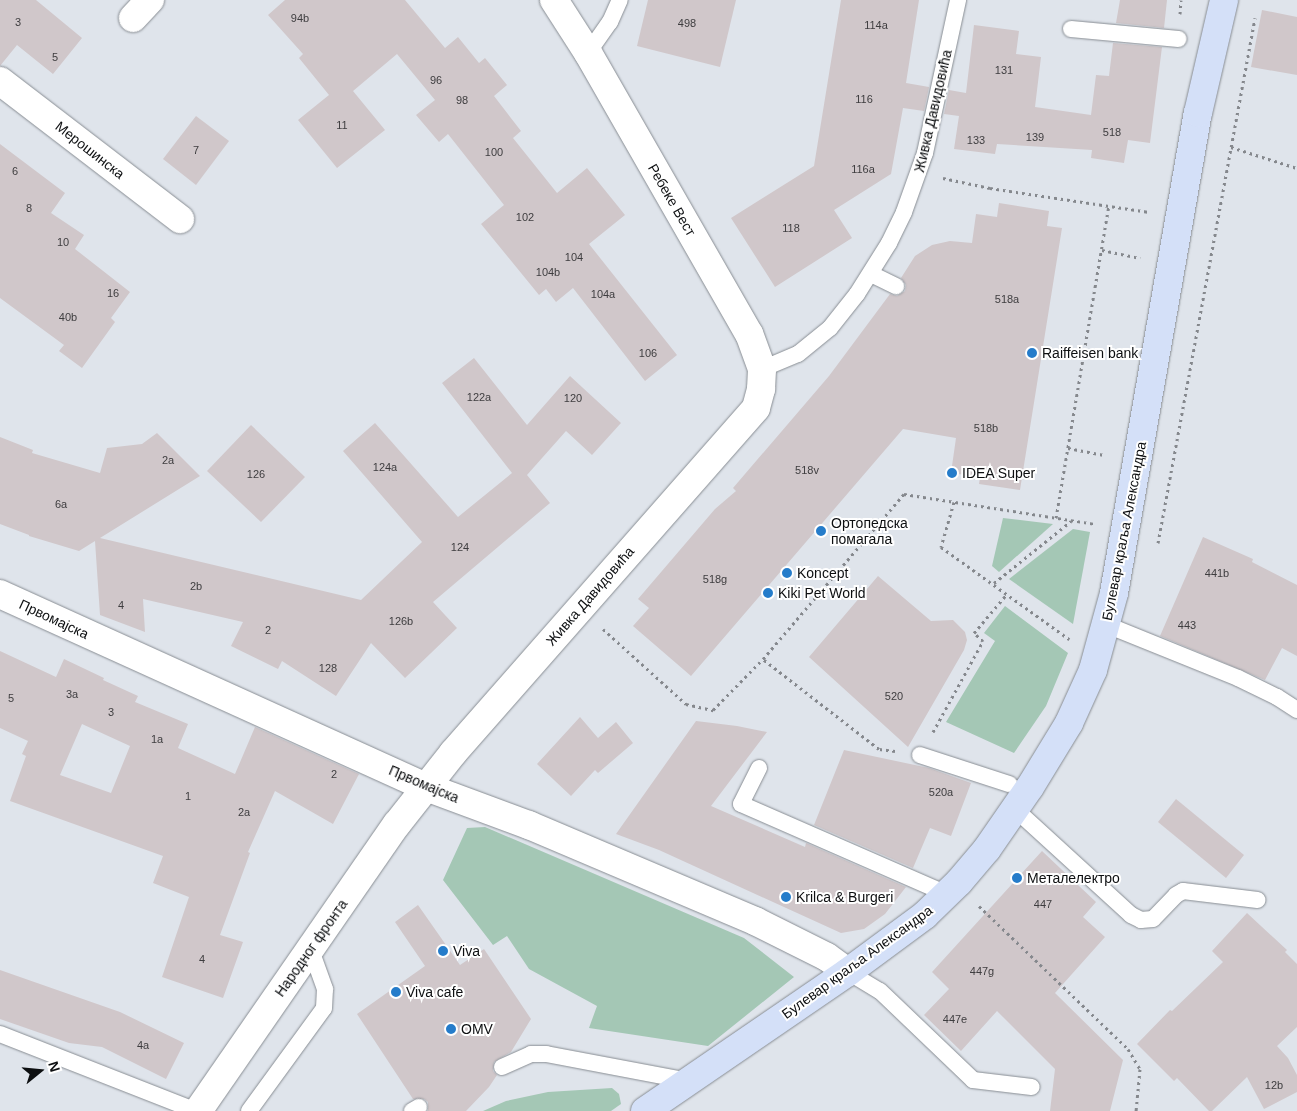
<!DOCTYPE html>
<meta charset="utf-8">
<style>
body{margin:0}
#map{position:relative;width:1297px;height:1111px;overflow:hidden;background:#dfe4eb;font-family:Helvetica,sans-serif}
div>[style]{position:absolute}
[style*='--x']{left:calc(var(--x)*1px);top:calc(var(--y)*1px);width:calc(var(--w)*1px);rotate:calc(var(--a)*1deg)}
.green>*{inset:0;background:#a4c7b5}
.building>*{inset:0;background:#d0c7ca}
.path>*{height:3px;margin-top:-1.5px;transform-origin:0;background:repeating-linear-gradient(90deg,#85888d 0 2.5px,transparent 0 6.5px)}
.roads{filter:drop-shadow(0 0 1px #888d93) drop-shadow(0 0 1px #888d93)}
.lane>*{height:16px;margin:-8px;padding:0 8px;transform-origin:8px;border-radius:8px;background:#fff}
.street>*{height:28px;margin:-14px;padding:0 14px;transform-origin:14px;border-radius:14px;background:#fff}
.secondary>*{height:28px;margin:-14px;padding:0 14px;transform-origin:14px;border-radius:14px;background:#d4e0f8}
.dots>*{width:14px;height:14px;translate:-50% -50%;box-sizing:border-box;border:2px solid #fff;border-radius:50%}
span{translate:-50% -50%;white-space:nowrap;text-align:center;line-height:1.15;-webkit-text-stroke:4px #fff;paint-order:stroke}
.number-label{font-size:11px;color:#3e3d3f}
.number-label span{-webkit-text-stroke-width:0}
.street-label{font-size:14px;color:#0d0f11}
.poi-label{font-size:14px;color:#0d0f11}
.left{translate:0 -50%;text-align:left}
.north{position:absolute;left:15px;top:1046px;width:50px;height:50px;-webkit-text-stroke:4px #fff;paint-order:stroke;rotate:73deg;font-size:14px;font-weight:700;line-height:20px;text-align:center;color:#0d0f11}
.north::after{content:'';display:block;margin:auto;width:18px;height:22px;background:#0d0f11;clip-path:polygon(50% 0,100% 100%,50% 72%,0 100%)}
</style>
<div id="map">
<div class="green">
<div style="clip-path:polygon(1003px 518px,1053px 524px,999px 572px,992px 566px)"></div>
<div style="clip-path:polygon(1073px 529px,1090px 532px,1073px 624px,1009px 579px)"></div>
<div style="clip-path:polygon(1005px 606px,1068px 653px,1046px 706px,1014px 753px,946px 722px,995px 641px,984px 633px)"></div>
<div style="clip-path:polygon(485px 827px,744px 938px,794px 977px,708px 1046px,589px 1028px,597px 1006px,529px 969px,507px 936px,493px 945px,443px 880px,467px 828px)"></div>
<div style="clip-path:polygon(612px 1088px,619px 1094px,621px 1104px,611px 1111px,483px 1111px,506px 1101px,548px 1092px)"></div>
</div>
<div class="building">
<div style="clip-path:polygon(0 0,36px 0,82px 38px,53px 74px,17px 45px,0 66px)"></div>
<div style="clip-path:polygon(285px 0,405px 0,445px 48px,458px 37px,479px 63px,485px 58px,507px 85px,494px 96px,521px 131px,513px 138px,557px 193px,587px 168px,625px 215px,589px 244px,677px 355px,645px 381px,573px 288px,556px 302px,546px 289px,539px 295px,481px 224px,504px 205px,448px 134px,439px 142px,416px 115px,435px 100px,397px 54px,353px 91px,385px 130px,337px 168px,298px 120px,329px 95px,299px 58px,303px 54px,268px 15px)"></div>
<div style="clip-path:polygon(648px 0,736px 0,720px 67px,637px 46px)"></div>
<div style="clip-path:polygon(841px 0,919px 0,906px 83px,929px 87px,924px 111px,903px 108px,891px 174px,834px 210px,852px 238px,775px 287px,731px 218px,814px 166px)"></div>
<div style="clip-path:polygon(1120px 0,1167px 0,1164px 28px,1116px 23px)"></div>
<div style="clip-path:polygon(1262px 10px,1297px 17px,1297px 75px,1251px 67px)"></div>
<div style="clip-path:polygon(974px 25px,1019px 31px,1016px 54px,1041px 57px,1035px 107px,1091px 115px,1096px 75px,1109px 76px,1113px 43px,1162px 47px,1150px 143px,1128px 140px,1124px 163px,1091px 158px,1092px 150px,997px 144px,995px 154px,954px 149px,959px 116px,944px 114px,949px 90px,966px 93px)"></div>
<div style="clip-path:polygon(196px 116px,229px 141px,196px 185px,163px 159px)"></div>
<div style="clip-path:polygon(0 144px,65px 193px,51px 213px,84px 235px,75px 249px,130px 292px,111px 318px,115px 322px,82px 368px,59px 351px,64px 345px,0 298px)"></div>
<div style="clip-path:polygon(999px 203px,1049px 211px,1047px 226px,1062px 228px,1020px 490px,979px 484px,980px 477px,951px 473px,956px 438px,903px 429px,691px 676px,633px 626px,649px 608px,638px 599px,715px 509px,736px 491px,733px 488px,829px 376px,890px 294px,897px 296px,905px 291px,906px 285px,901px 278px,915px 256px,932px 245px,950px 241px,972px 243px,976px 214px,997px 217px)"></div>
<div style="clip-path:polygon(474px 358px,527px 425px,570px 376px,621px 423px,592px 455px,566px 431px,527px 475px,550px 503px,433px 602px,457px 628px,405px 678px,371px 643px,336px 696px,282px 661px,278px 669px,231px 646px,243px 622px,143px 599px,145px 632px,100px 615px,95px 541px,79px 551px,29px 536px,29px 535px,0 524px,0 437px,33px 450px,32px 453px,100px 473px,107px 448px,142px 444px,157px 433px,200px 476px,100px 538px,361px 600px,422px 542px,343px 451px,375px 423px,458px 517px,512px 473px,442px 383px)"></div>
<div style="clip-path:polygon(251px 425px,305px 477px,261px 522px,207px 471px)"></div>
<div style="clip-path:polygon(1203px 537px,1253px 559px,1252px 562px,1297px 585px,1297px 656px,1282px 648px,1265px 680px,1160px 636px)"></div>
<div style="clip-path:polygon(878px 576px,931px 621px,953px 620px,965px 632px,967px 640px,964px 650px,908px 747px,809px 657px)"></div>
<div style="clip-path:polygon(evenodd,0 651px,56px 677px,64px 659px,104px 678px,103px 680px,138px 696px,135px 702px,188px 724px,178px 748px,235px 774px,255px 727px,359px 774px,333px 824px,275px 791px,248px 852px,250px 853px,220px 935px,243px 942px,223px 998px,162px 977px,189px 897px,153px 883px,163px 856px,10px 801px,26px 756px,22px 754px,28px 741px,0 728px,0 651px,82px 724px,130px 746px,111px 793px,60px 775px,82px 724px)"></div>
<div style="clip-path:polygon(580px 717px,598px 738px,616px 722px,633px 743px,598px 773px,595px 770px,571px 796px,537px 764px)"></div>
<div style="clip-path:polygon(696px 721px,737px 726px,767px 732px,711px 806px,805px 847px,806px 843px,906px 887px,885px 914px,864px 929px,841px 933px,659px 850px,616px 834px)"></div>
<div style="clip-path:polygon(844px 750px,929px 768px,971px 783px,951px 836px,930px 828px,913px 868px,814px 825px)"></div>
<div style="clip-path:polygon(1176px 799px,1244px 855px,1226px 878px,1158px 822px)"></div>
<div style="clip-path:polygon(1042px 851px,1096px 902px,1083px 917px,1105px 937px,1055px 993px,1123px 1060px,1110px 1111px,1050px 1111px,1055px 1069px,997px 1011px,961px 1051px,924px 1015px,949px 989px,932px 972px)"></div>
<div style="clip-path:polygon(418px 905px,460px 965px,484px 949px,531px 1019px,511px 1052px,494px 1062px,493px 1071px,497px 1075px,489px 1087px,466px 1111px,428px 1111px,428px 1102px,424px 1099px,413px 1099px,357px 1014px,425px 966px,395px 922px)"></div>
<div style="clip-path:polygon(1247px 913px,1287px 950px,1285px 952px,1297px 964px,1297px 1027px,1277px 1046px,1288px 1058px,1297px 1075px,1297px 1092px,1264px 1109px,1247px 1077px,1212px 1111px,1209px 1111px,1177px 1078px,1174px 1081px,1137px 1044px,1170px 1010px,1172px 1011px,1223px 962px,1212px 951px)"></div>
<div style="clip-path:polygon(0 970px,120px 1012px,184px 1043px,166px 1079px,102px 1047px,69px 1043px,0 1019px)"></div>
</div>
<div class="path">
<div style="--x:1180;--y:14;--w:14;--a:-86"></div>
<div style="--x:1231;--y:147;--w:69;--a:17.7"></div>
<div style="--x:943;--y:178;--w:48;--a:12"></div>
<div style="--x:990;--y:188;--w:161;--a:8.6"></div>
<div style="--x:1102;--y:250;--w:39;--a:12"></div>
<div style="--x:1068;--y:448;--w:38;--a:11"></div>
<div style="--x:954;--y:502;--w:47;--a:106.1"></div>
<div style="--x:941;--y:547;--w:158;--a:35.7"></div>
<div style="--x:1056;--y:518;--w:317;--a:-80.4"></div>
<div style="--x:1158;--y:543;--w:534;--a:-79.53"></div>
<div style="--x:994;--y:583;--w:99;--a:-38.8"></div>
<div style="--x:603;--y:629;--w:112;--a:42.1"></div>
<div style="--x:686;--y:704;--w:28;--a:13"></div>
<div style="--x:713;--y:710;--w:71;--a:-45.6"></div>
<div style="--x:933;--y:732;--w:104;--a:-61.2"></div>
<div style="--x:983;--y:641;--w:12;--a:-138"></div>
<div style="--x:974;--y:633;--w:51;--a:-49.8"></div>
<div style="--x:895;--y:751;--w:16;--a:-173"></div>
<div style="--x:879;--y:749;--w:147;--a:-142.2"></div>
<div style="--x:763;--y:659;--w:217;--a:-49.5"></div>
<div style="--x:904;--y:494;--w:193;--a:8.9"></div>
<div style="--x:979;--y:906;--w:207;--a:43.8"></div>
<div style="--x:1128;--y:1049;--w:23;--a:59"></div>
<div style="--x:1140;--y:1069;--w:42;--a:95.4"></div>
</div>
<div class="roads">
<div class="lane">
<div style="--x:1071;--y:29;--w:108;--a:5.3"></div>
<div style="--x:588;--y:53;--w:38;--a:-55"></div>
<div style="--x:610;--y:22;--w:24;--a:-66"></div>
<div style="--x:871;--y:274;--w:28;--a:26"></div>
<div style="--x:762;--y:369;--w:39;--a:-23"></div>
<div style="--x:798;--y:354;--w:41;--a:-39.1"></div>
<div style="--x:830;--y:328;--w:43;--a:-51.5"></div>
<div style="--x:857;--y:294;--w:60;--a:-57.9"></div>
<div style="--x:889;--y:243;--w:34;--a:-64"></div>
<div style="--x:904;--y:212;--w:63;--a:-70.4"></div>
<div style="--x:925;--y:153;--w:157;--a:-77.8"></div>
<div style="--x:1107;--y:625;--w:141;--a:22"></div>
<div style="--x:1238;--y:678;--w:43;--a:26"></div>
<div style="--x:1277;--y:697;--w:24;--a:33"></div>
<div style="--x:920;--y:755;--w:94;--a:18"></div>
<div style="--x:759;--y:768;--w:40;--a:116.6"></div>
<div style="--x:741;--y:804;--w:225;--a:23.6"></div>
<div style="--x:1015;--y:809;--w:157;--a:42.4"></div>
<div style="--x:1131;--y:915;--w:11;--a:27"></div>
<div style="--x:1141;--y:920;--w:12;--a:-5"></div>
<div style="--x:1153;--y:919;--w:33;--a:-46"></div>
<div style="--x:1176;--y:895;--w:8;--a:-30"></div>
<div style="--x:1183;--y:891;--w:75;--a:6.9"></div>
<div style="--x:848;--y:972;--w:37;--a:31"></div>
<div style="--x:880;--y:991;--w:129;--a:43.7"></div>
<div style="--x:973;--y:1080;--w:59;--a:6.8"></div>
<div style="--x:0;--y:1034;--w:211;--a:21.4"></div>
<div style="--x:502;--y:1067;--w:32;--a:-24"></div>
<div style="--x:531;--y:1054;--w:15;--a:0"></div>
<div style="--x:546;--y:1054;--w:146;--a:10.7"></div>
<div style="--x:249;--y:1111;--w:127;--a:-53.9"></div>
<div style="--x:324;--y:1008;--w:19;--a:-87"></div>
<div style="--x:325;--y:989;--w:45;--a:-109.7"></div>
<div style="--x:412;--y:1111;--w:8;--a:-30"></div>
</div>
<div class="street">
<div style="--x:133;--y:18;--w:25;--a:-47"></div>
<div style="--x:0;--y:81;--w:227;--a:37.5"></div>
<div style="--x:0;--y:594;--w:468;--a:24.4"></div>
<div style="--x:426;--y:787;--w:110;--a:20.3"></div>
<div style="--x:529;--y:825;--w:246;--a:23"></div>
<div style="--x:755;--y:921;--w:80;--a:26.6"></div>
<div style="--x:827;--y:957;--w:26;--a:36"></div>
<div style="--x:198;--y:1111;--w:349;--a:-55.3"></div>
<div style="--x:397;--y:824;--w:90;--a:-51.7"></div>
<div style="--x:453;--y:753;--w:459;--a:-48.7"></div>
<div style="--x:756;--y:408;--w:20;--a:-75"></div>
<div style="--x:761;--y:389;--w:20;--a:-87"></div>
<div style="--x:762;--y:369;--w:37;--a:-110"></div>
<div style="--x:749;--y:334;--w:324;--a:-119.8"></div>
<div style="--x:588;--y:53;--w:63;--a:-122.7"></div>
</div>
<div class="secondary">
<div style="--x:645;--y:1111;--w:246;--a:-34.4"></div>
<div style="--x:848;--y:972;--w:96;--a:-36.5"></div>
<div style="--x:925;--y:915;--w:47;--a:-44.1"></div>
<div style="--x:959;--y:882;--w:43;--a:-49.7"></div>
<div style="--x:987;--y:849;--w:75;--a:-55.3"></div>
<div style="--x:1030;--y:787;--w:75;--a:-58.6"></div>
<div style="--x:1069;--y:723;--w:58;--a:-65.6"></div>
<div style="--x:1093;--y:670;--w:80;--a:-74.7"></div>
<div style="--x:1114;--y:593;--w:487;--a:-80.1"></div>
<div style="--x:1198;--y:113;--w:116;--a:-77"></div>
</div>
</div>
<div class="dots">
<div style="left:1032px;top:353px;background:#257cca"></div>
<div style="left:952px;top:473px;background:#257cca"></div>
<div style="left:821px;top:531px;background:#257cca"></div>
<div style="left:787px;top:573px;background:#257cca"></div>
<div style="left:768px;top:593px;background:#257cca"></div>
<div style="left:1017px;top:878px;background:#257cca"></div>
<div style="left:786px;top:897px;background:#257cca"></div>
<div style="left:443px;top:951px;background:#257cca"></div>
<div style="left:396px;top:992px;background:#257cca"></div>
<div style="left:451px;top:1029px;background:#257cca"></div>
</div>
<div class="number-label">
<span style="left:300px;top:18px">94b</span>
<span style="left:18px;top:22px">3</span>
<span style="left:687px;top:23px">498</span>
<span style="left:876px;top:25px">114a</span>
<span style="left:55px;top:57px">5</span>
<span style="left:1004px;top:70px">131</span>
<span style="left:436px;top:80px">96</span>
<span style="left:864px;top:99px">116</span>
<span style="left:462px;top:100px">98</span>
<span style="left:342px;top:125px">11</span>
<span style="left:1112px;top:132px">518</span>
<span style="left:1035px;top:137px">139</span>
<span style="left:976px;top:140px">133</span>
<span style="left:196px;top:150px">7</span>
<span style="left:494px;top:152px">100</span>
<span style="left:863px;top:169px">116a</span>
<span style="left:15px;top:171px">6</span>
<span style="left:29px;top:208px">8</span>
<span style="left:525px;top:217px">102</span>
<span style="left:791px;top:228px">118</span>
<span style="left:63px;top:242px">10</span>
<span style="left:574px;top:257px">104</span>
<span style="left:548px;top:272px">104b</span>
<span style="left:113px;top:293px">16</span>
<span style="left:603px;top:294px">104a</span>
<span style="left:1007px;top:299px">518a</span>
<span style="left:68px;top:317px">40b</span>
<span style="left:648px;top:353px">106</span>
<span style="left:479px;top:397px">122a</span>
<span style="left:573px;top:398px">120</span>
<span style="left:986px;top:428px">518b</span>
<span style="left:168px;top:460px">2a</span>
<span style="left:385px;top:467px">124a</span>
<span style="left:807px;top:470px">518v</span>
<span style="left:256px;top:474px">126</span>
<span style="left:61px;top:504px">6a</span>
<span style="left:460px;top:547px">124</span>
<span style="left:1217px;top:573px">441b</span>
<span style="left:715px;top:579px">518g</span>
<span style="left:196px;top:586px">2b</span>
<span style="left:121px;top:605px">4</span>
<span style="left:401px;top:621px">126b</span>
<span style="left:1187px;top:625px">443</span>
<span style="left:268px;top:630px">2</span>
<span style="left:328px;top:668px">128</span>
<span style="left:72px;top:694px">3a</span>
<span style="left:894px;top:696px">520</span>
<span style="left:11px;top:698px">5</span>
<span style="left:111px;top:712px">3</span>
<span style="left:157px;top:739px">1a</span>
<span style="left:334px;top:774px">2</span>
<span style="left:941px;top:792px">520a</span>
<span style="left:188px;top:796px">1</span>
<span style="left:244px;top:812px">2a</span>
<span style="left:1043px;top:904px">447</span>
<span style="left:202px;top:959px">4</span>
<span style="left:982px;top:971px">447g</span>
<span style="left:955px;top:1019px">447e</span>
<span style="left:143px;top:1045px">4a</span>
<span style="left:1274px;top:1085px">12b</span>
</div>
<div class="street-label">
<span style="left:933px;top:111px;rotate:-77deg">Живка Давидовића</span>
<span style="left:90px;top:150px;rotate:38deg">Мерошинска</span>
<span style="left:672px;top:200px;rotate:60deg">Ребеке Вест</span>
<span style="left:1124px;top:531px;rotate:-79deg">Булевар краља Александра</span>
<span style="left:590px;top:596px;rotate:-49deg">Живка Давидовића</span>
<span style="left:54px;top:619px;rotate:25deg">Првомајска</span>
<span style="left:424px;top:784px;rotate:23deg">Првомајска</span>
<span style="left:311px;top:948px;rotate:-55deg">Народног фронта</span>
<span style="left:857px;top:962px;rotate:-36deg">Булевар краља Александра</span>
</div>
<div class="poi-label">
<span class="left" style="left:1042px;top:353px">Raiffeisen bank</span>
<span class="left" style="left:962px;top:473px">IDEA Super</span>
<span class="left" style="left:831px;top:531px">Ортопедска<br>помагала</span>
<span class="left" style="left:797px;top:573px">Koncept</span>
<span class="left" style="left:778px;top:593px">Kiki Pet World</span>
<span class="left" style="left:1027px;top:878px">Металелектро</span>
<span class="left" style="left:796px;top:897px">Krilca &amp; Burgeri</span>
<span class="left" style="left:453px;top:951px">Viva</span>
<span class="left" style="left:406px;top:992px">Viva cafe</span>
<span class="left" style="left:461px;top:1029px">OMV</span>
</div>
<div class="north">N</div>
</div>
